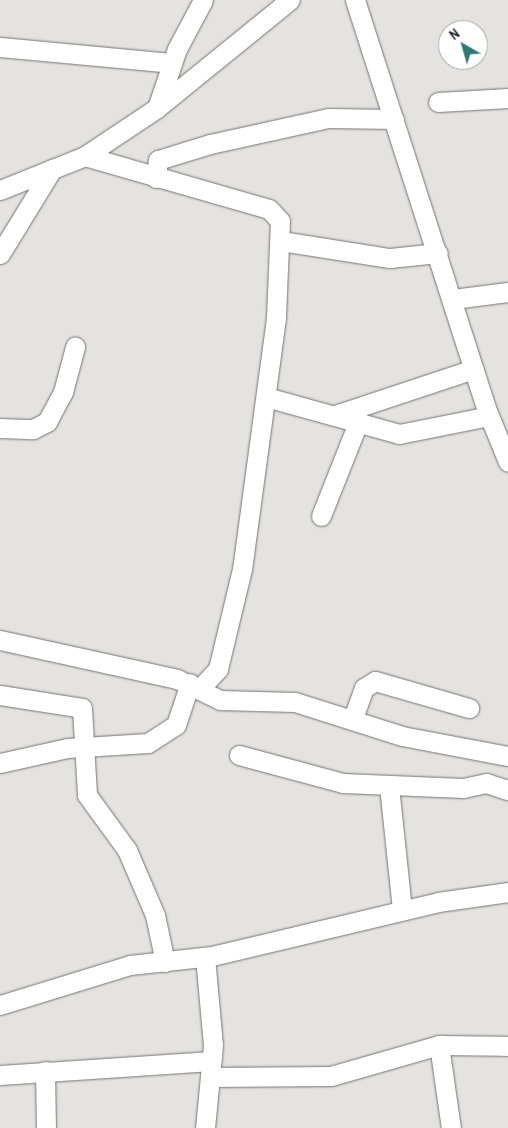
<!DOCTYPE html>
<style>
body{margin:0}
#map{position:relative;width:508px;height:1128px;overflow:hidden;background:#e4e3e0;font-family:"Archivo Narrow",sans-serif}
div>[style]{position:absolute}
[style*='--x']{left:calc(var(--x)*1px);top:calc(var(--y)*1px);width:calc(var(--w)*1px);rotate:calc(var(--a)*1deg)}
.roads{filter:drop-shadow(0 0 1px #757472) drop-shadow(0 0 1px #757472)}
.minor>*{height:19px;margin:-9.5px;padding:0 9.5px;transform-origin:9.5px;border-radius:9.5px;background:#fff}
span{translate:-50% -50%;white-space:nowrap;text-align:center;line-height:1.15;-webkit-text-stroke:4.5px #fff;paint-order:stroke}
.north{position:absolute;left:438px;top:20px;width:50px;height:50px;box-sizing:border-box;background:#fff;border:1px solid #a7a6a6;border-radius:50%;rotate:322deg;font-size:14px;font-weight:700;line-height:20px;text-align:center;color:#222120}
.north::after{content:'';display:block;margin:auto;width:18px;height:22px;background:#307872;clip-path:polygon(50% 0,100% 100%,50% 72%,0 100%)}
</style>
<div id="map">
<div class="roads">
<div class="minor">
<div style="--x:355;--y:0;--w:429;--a:72.2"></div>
<div style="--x:486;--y:408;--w:58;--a:67.8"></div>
<div style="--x:0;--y:47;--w:173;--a:5.3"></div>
<div style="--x:438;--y:102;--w:70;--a:-3.3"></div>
<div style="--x:157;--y:108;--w:171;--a:-39.1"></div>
<div style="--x:85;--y:156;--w:191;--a:16.1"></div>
<div style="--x:269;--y:209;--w:16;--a:47"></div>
<div style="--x:280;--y:221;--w:97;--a:92.4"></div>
<div style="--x:276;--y:318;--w:253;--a:97.7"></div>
<div style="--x:242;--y:569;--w:103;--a:103.5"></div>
<div style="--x:218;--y:669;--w:26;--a:133"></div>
<div style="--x:156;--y:178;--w:18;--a:-84"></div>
<div style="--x:158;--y:160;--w:54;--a:-17.1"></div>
<div style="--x:210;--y:144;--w:121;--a:-12.4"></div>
<div style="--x:328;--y:118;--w:66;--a:0.9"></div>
<div style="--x:0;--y:190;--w:92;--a:-21.8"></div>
<div style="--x:85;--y:156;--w:87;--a:-33.7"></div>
<div style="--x:157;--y:108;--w:62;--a:-71.3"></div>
<div style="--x:177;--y:49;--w:55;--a:-62"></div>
<div style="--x:281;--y:241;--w:110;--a:8.9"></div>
<div style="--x:390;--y:258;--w:48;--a:-5.9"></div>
<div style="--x:0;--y:254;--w:100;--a:-58.5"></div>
<div style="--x:453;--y:299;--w:55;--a:-7.3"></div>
<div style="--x:266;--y:397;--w:138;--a:15.5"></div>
<div style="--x:399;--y:434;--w:92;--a:-11.3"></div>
<div style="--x:338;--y:414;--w:143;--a:-18.3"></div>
<div style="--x:0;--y:428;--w:33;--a:2"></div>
<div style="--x:33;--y:429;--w:16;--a:-27"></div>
<div style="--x:47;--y:422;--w:34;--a:-62"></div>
<div style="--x:63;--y:392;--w:47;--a:-75.1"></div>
<div style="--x:321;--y:516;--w:103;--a:-68.4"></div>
<div style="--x:0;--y:640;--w:181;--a:12.4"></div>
<div style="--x:177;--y:679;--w:48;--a:26"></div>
<div style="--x:220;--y:700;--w:75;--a:1.5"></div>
<div style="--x:295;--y:702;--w:112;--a:17.6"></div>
<div style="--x:402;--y:736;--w:108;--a:10.7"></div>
<div style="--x:0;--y:695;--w:83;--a:9"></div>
<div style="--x:82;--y:708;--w:87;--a:86.7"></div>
<div style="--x:87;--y:795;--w:68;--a:54"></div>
<div style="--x:127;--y:850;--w:71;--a:66.7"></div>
<div style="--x:155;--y:915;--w:48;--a:78"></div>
<div style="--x:353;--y:718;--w:32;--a:-70"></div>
<div style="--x:364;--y:688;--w:13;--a:-32"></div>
<div style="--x:375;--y:681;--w:98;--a:16"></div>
<div style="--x:239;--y:755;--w:108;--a:15.1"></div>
<div style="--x:343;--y:783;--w:120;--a:2.4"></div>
<div style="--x:463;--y:788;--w:24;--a:-12"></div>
<div style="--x:486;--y:783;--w:23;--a:18"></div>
<div style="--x:0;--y:763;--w:69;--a:-12.6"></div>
<div style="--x:67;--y:748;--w:81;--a:-3.5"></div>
<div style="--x:148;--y:743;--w:33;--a:-33"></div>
<div style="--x:176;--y:725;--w:44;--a:-71.6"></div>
<div style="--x:389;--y:786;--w:125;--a:84"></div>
<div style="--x:205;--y:957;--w:88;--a:84.8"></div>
<div style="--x:213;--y:1045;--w:83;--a:95.5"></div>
<div style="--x:0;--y:1005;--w:136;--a:-17.1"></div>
<div style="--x:130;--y:965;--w:82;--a:-6.3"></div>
<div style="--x:212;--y:956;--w:232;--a:-13.4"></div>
<div style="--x:438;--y:902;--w:71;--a:-8.1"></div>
<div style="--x:439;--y:1045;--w:84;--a:81.8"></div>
<div style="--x:45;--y:1071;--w:57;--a:89"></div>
<div style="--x:0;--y:1075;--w:212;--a:-3.8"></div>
<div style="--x:210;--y:1077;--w:121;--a:-0.5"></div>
<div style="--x:331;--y:1076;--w:112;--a:-16"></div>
<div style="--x:439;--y:1045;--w:69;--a:0.8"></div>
</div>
</div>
<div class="north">N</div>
</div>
